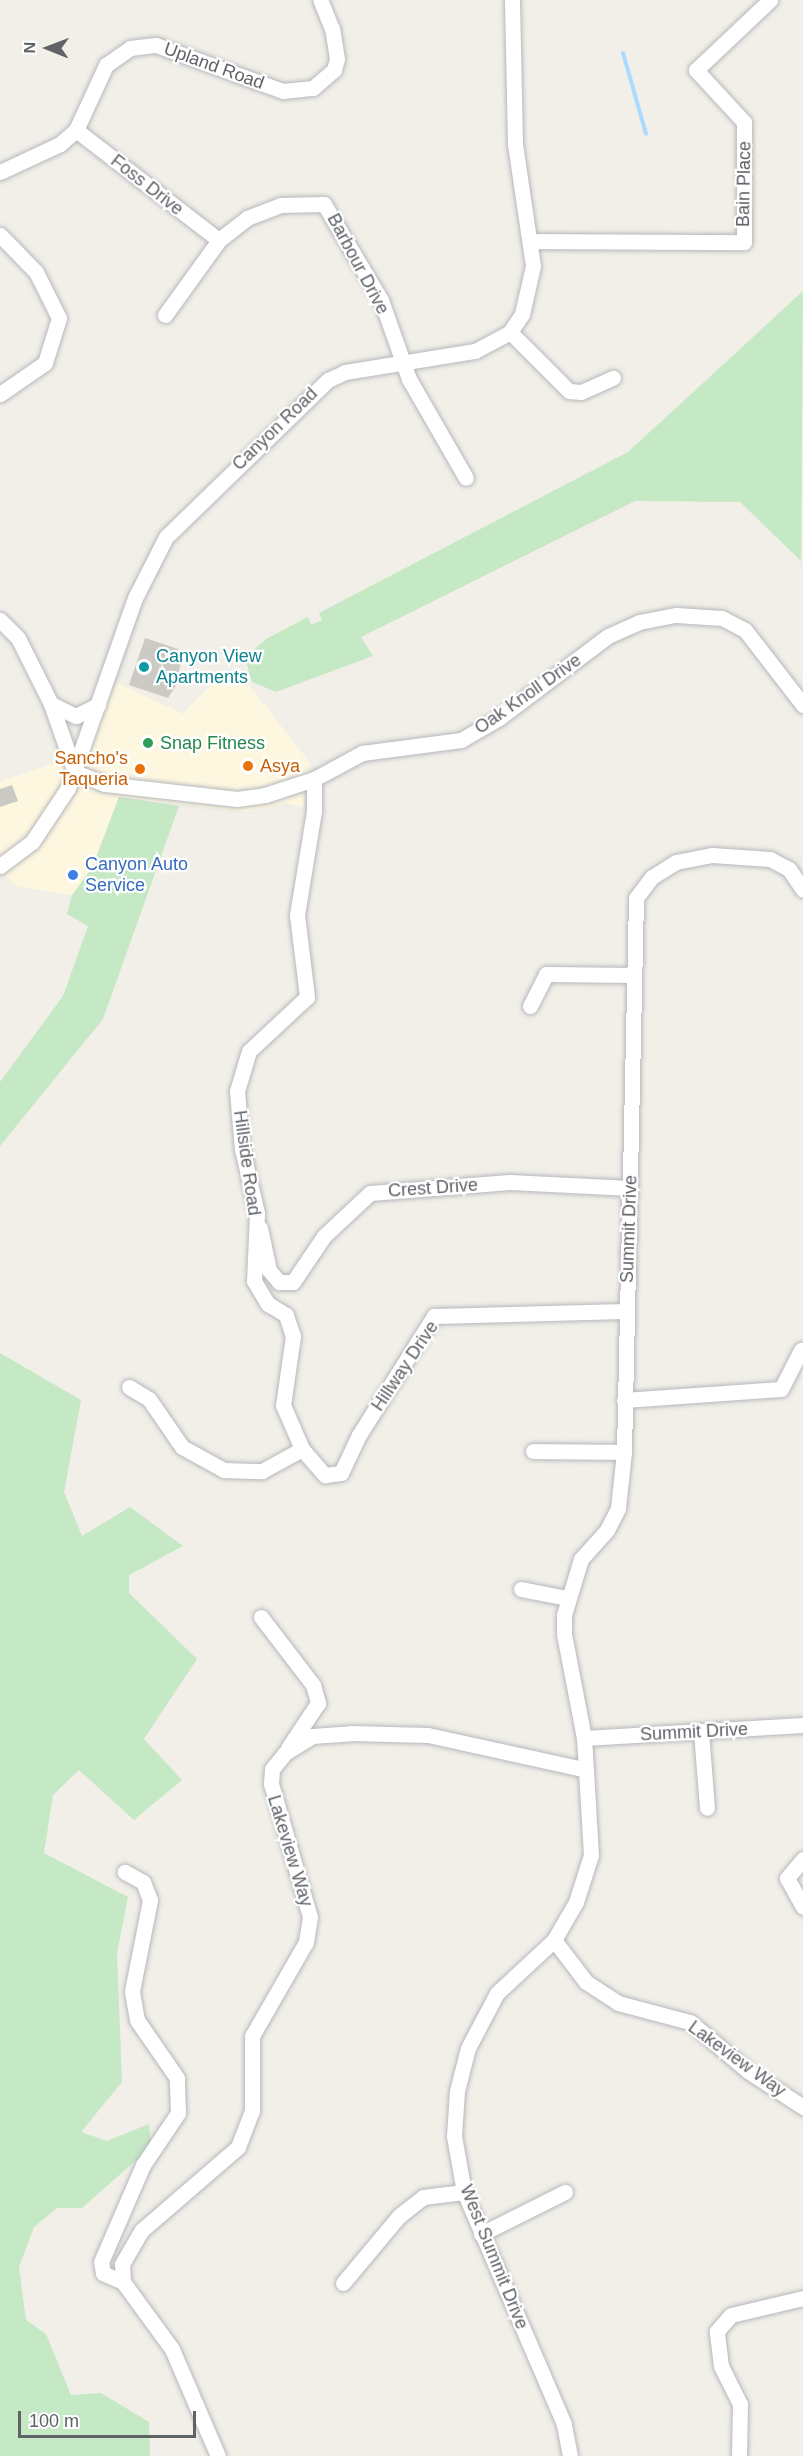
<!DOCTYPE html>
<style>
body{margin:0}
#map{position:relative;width:803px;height:2456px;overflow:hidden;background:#f1efe8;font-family:Arial,sans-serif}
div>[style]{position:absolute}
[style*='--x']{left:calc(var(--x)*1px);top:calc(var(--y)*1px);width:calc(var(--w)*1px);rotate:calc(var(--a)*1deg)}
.commercial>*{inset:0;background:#fef7e0}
.green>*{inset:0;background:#c5e8c5}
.stream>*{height:4px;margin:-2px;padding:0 2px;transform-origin:2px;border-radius:2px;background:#aadaff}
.building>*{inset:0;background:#cccac5}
.roads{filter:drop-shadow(0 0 2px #b5b8bc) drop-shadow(0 0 2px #b5b8bc)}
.minor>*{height:15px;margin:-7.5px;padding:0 7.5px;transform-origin:7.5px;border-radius:7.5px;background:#fff}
.dots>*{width:16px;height:16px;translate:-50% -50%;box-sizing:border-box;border:3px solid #fff;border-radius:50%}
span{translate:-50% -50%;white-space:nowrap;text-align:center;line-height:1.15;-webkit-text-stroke:4.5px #fff;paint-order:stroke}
.street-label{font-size:18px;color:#5f6368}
.culture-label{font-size:18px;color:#0d838f}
.left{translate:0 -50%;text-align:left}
.leisure-label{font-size:18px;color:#27864d}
.food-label{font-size:18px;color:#c56008}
.right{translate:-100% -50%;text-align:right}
.shop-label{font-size:18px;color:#366cbe}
.north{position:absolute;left:18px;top:18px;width:60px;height:60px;-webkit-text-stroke:4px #fff;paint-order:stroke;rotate:271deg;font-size:16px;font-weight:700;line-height:24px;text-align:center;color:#5f6368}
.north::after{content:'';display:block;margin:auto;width:21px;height:27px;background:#5f6368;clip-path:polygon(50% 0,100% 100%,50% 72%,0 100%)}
.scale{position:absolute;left:18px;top:2411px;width:178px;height:27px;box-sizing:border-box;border:3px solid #5f6368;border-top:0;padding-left:8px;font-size:18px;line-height:21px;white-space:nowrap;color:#5f6368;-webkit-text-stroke:4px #fff;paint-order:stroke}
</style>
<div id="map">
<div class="commercial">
<div style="clip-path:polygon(242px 676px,310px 763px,303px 807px,287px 803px,245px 812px,119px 797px,92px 868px,72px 895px,18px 887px,0 871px,0 782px,57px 762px,117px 683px,183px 714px,219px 677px)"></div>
</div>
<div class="green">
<div style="clip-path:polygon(803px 291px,801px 561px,740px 502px,635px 501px,361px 637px,373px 656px,276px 692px,252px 682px,245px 658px,266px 639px,308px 617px,311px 625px,322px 620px,319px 613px,628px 452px)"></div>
<div style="clip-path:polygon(119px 797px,179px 806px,103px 1019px,0 1146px,0 1082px,63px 996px,88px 926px,67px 914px,72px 895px,92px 868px)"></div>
<div style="clip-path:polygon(0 1353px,81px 1400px,64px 1492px,82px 1536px,130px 1507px,183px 1546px,129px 1575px,129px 1593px,197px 1659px,144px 1739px,182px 1780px,134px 1820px,79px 1770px,53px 1795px,44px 1853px,128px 1897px,117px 1953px,122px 2082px,81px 2132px,107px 2141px,149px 2124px,151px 2147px,82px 2208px,57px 2208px,34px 2227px,19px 2267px,26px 2320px,46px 2334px,71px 2395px,101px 2393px,149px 2422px,150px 2456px,0 2456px)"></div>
</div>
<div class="stream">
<div style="--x:623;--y:53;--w:84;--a:74.1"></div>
</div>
<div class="building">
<div style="clip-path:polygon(145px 638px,184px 651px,175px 687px,168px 698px,129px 685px)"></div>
<div style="clip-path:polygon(12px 785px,18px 801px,0 807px,0 789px)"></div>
</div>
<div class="roads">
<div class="minor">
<div style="--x:76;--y:130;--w:180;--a:37.6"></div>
<div style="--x:0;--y:172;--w:66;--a:-25"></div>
<div style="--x:60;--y:144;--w:21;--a:-41"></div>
<div style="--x:76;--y:130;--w:72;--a:-65.2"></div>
<div style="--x:106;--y:65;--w:29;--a:-35"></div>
<div style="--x:130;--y:48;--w:26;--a:-7"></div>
<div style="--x:156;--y:45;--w:135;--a:19.9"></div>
<div style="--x:283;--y:91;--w:30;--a:-6"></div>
<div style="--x:313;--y:88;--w:28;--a:-41"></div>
<div style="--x:334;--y:70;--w:11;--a:-75"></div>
<div style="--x:337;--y:59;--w:30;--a:-99"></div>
<div style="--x:332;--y:29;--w:31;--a:-112"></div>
<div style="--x:0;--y:235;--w:52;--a:45.8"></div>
<div style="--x:36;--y:272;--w:51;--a:63.4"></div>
<div style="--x:59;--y:318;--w:47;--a:107.3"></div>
<div style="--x:45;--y:363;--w:55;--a:145.4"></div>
<div style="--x:532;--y:241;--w:212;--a:0.3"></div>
<div style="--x:744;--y:242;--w:120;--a:-90"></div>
<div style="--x:744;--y:122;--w:71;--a:-132.7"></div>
<div style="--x:696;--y:70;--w:102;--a:-43.4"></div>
<div style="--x:165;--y:315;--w:92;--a:-54.2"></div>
<div style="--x:219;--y:240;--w:36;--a:-38"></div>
<div style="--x:247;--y:218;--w:36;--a:-21"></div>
<div style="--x:281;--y:205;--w:43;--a:-1.3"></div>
<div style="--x:324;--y:204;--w:112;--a:59.3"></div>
<div style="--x:381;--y:300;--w:84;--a:70.5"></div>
<div style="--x:409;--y:379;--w:114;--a:60.1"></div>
<div style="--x:510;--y:332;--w:83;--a:45"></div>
<div style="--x:569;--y:391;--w:12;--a:5"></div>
<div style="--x:581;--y:392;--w:35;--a:-24"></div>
<div style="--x:0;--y:620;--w:25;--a:45"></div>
<div style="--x:18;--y:638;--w:74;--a:63.4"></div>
<div style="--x:51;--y:704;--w:72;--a:70.6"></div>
<div style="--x:75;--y:772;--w:32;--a:22"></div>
<div style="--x:105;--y:784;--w:133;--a:6.5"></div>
<div style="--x:237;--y:799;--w:28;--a:-8"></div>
<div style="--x:265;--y:795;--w:52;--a:-18.1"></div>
<div style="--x:314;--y:779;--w:55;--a:-28.4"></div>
<div style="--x:362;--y:753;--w:100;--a:-7.5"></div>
<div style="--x:461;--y:740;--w:44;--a:-30.1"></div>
<div style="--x:499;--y:718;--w:136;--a:-37"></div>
<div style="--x:608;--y:636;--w:34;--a:-24"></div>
<div style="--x:639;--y:622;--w:38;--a:-11"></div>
<div style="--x:676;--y:615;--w:46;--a:3.7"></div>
<div style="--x:722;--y:618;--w:26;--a:28"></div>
<div style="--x:745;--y:630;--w:95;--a:52.3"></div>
<div style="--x:51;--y:704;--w:28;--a:26"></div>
<div style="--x:76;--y:716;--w:25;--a:-27"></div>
<div style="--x:314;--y:779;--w:32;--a:90"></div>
<div style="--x:314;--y:811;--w:105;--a:99.3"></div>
<div style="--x:297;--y:915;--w:83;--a:83"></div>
<div style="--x:307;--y:997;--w:79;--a:137"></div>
<div style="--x:249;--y:1051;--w:42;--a:106.7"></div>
<div style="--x:237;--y:1091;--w:58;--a:85.1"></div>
<div style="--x:242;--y:1149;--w:66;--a:76.8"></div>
<div style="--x:257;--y:1213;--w:68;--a:92.5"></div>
<div style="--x:254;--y:1281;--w:27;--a:59"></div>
<div style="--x:268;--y:1304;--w:21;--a:31"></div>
<div style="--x:286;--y:1315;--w:22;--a:72"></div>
<div style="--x:293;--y:1336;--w:70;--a:98.2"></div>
<div style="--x:283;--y:1405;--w:48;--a:66.6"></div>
<div style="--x:302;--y:1449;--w:35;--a:49"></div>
<div style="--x:325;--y:1475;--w:16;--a:-7"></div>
<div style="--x:341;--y:1473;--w:42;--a:-64.7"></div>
<div style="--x:359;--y:1435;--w:141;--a:-57.8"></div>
<div style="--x:434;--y:1316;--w:192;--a:-1.5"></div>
<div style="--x:0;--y:866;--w:40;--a:-37"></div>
<div style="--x:32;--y:842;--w:65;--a:-56.3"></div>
<div style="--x:68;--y:788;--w:201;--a:-70.6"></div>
<div style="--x:135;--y:598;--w:68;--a:-63.1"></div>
<div style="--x:166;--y:537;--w:226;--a:-44.1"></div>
<div style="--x:328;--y:380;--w:19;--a:-25"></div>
<div style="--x:345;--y:372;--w:132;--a:-9.2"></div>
<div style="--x:475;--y:351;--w:40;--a:-28"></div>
<div style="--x:510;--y:332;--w:22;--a:-56"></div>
<div style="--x:522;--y:314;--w:49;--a:-77.1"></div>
<div style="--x:533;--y:266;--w:123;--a:-98.4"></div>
<div style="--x:515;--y:144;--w:144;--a:-91.2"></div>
<div style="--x:530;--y:1006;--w:36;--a:-63"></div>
<div style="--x:546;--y:974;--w:87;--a:0.7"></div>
<div style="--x:260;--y:1228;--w:43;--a:77.9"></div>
<div style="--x:269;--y:1270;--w:16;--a:50"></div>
<div style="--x:279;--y:1282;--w:14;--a:0"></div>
<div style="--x:293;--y:1282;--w:55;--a:-56"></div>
<div style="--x:324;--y:1236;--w:63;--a:-43.1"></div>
<div style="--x:370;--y:1193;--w:140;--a:-4.5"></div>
<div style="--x:510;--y:1182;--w:120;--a:2.9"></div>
<div style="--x:129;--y:1387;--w:23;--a:31"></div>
<div style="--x:149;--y:1399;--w:58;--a:55.5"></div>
<div style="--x:182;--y:1447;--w:48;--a:28.7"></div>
<div style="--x:224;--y:1470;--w:38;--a:2"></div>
<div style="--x:262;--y:1471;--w:46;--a:-28.8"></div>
<div style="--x:624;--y:1400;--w:157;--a:-4"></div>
<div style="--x:781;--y:1389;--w:44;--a:-62.9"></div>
<div style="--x:533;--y:1451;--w:91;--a:0.6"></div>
<div style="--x:521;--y:1589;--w:47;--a:11.1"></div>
<div style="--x:261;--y:1617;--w:86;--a:52.6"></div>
<div style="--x:313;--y:1685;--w:19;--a:74"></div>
<div style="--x:318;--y:1703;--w:54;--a:123.7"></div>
<div style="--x:701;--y:1732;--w:76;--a:85.5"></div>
<div style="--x:584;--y:1738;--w:219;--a:-3.4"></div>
<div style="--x:803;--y:1859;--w:25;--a:130"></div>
<div style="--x:787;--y:1878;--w:33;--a:61"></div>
<div style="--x:554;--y:1940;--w:53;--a:52.7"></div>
<div style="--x:586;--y:1982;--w:38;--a:33"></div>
<div style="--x:618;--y:2003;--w:74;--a:14.8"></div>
<div style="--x:690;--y:2022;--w:76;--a:40.2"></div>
<div style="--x:748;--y:2071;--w:66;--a:33.2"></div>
<div style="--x:481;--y:2234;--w:94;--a:-26.6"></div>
<div style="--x:123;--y:2282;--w:22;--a:-156"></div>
<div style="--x:103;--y:2273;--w:11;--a:-100"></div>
<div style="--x:101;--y:2262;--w:106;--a:-66.6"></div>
<div style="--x:143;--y:2165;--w:63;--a:-56.1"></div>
<div style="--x:178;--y:2113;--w:35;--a:-92"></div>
<div style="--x:177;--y:2078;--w:70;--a:-124.6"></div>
<div style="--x:137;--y:2020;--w:29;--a:-100"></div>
<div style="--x:132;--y:1991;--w:93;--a:-78.8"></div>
<div style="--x:150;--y:1900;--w:19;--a:-111"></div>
<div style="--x:143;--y:1882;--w:21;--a:-151"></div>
<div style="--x:343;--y:2283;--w:87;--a:-50.1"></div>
<div style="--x:399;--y:2216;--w:31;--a:-38"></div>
<div style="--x:423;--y:2197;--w:41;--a:-7"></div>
<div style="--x:218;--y:2456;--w:116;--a:-113.3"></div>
<div style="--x:172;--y:2349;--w:83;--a:-126.2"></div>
<div style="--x:123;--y:2282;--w:18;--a:-93"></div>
<div style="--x:122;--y:2264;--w:39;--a:-60"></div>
<div style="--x:142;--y:2230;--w:127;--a:-40.8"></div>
<div style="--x:238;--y:2147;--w:39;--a:-69"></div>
<div style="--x:252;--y:2111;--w:75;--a:-90"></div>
<div style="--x:252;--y:2036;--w:108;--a:-60.1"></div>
<div style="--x:306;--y:1942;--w:25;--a:-81"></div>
<div style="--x:310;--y:1917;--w:139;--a:-106.3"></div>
<div style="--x:271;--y:1784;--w:15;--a:-86"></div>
<div style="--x:272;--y:1769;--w:21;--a:-51"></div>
<div style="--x:285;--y:1753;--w:32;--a:-32"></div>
<div style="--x:312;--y:1736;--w:39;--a:-4"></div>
<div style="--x:351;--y:1733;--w:77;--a:1.5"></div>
<div style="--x:428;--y:1735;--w:158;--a:12.4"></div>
<div style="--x:570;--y:2456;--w:33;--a:-101"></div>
<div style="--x:564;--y:2424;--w:253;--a:-113.3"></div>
<div style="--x:464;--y:2192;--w:57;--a:-100.1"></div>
<div style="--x:454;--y:2136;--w:45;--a:-86.2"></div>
<div style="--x:457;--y:2091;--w:44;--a:-75.7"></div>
<div style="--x:468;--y:2048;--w:62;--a:-62.2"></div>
<div style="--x:497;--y:1993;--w:78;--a:-42.9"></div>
<div style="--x:554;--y:1940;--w:44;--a:-59.9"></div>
<div style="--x:576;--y:1902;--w:49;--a:-72.3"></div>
<div style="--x:591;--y:1855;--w:117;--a:-93.4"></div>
<div style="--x:584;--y:1738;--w:106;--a:-100.9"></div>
<div style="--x:564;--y:1634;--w:19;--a:-90"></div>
<div style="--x:564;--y:1615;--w:59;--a:-73.1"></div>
<div style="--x:581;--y:1559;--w:39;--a:-48"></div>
<div style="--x:607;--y:1530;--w:25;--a:-63"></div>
<div style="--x:618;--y:1508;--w:56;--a:-83.9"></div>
<div style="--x:624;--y:1452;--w:554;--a:-88.76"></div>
<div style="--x:636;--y:898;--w:26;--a:-53"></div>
<div style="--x:652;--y:877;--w:28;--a:-32"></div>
<div style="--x:676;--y:862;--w:37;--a:-11"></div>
<div style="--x:712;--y:855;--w:58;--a:3.9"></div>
<div style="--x:770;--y:859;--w:21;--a:28"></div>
<div style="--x:789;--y:869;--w:25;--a:56"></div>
<div style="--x:739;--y:2456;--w:52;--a:-88.9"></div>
<div style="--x:740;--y:2404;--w:42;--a:-116.6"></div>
<div style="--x:721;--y:2366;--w:35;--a:-97"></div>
<div style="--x:717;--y:2331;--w:21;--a:-49"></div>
<div style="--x:731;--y:2315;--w:74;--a:-13.3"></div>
</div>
</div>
<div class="dots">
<div style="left:144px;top:667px;background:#0f9aa8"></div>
<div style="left:148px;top:743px;background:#2e9e5b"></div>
<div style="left:248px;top:766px;background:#e8710a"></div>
<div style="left:140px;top:769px;background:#e8710a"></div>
<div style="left:73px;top:875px;background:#3f7fe0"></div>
</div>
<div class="street-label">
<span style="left:214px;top:66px;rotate:20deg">Upland Road</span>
<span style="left:744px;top:184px;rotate:-89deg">Bain Place</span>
<span style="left:147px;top:185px;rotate:38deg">Foss Drive</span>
<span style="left:358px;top:264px;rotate:62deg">Barbour Drive</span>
<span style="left:275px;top:429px;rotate:-44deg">Canyon Road</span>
<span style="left:528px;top:694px;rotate:-35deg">Oak Knoll Drive</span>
<span style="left:247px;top:1163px;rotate:82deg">Hillside Road</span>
<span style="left:433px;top:1188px;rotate:-4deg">Crest Drive</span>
<span style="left:629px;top:1229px;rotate:-88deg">Summit Drive</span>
<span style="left:405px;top:1366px;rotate:-56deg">Hillway Drive</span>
<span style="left:694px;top:1732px;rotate:-3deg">Summit Drive</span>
<span style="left:290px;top:1851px;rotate:73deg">Lakeview Way</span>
<span style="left:737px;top:2059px;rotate:36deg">Lakeview Way</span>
<span style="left:494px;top:2257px;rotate:68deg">West Summit Drive</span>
</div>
<div class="culture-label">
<span class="left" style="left:156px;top:667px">Canyon View<br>Apartments</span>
</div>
<div class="leisure-label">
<span class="left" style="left:160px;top:743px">Snap Fitness</span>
</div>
<div class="food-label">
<span class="right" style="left:128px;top:769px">Sancho's<br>Taqueria</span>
<span class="left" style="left:260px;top:766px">Asya</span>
</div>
<div class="shop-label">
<span class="left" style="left:85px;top:875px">Canyon Auto<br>Service</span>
</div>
<div class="north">N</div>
<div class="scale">100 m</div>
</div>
